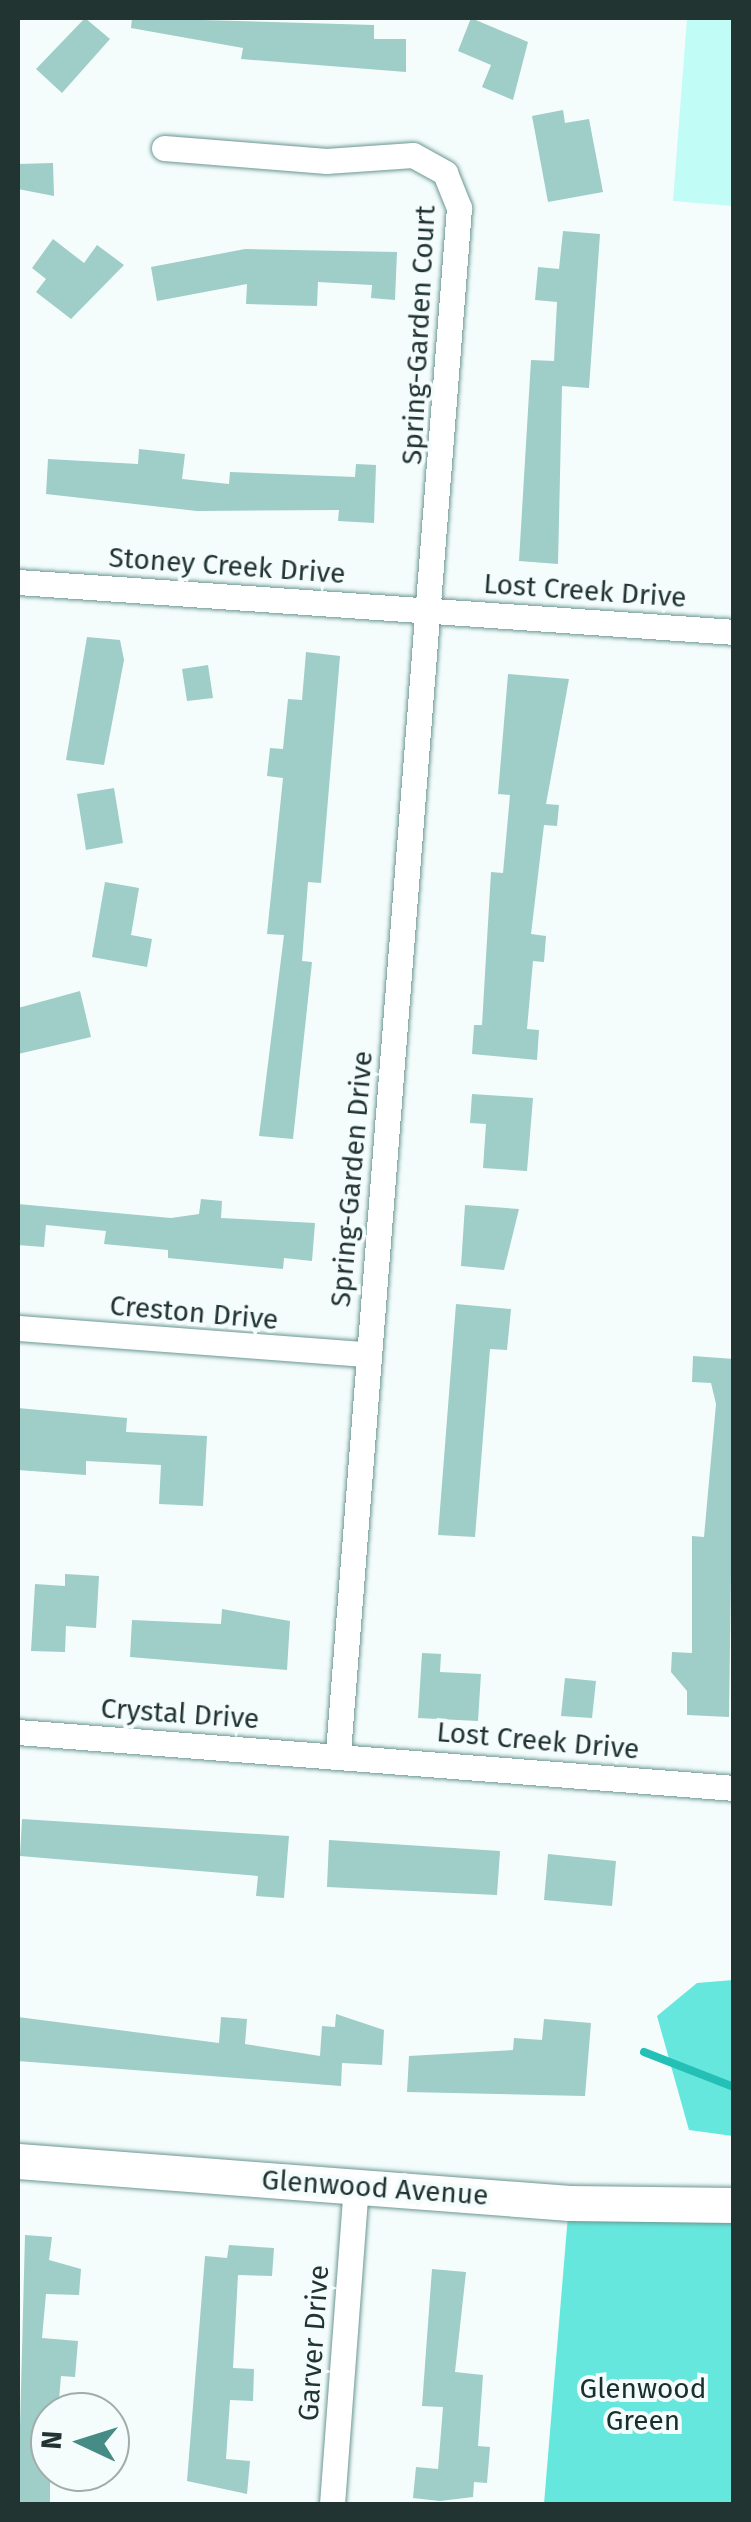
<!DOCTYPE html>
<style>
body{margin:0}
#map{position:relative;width:751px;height:2522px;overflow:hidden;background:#f4fdfc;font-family:"Fira Sans",sans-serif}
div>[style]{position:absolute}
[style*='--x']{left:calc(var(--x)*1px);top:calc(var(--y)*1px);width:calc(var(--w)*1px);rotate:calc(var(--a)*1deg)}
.built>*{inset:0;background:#c2fcf6}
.green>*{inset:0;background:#66e7dd}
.stream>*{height:8px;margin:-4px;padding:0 4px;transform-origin:4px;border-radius:4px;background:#24bfb5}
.building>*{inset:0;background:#9fcdc8}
.roads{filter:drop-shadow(0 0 2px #6b9793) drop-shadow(0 0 2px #6b9793)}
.street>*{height:25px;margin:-12.5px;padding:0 12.5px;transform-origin:12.5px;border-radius:12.5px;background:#fff}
.secondary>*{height:35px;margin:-17.5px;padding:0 17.5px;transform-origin:17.5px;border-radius:17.5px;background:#fff}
span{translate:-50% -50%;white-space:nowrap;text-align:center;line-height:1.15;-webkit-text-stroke:8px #f4fdfc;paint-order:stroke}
.street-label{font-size:28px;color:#213432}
.park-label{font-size:28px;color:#172f2d}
.frame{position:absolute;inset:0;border:20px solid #213432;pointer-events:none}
.north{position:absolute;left:30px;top:2392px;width:100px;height:100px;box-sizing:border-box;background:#f4fdfc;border:2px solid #a0adab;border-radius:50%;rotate:274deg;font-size:28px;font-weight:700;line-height:40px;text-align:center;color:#213432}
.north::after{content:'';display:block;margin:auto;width:35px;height:45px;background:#458b86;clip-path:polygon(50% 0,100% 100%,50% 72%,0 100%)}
</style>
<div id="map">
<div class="built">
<div style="clip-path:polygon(687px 18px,733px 18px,733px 206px,673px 201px)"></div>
</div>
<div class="green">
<div style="clip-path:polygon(733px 1980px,733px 2136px,689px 2130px,657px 2016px,697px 1983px)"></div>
<div style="clip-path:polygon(569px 2203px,733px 2205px,733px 2504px,544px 2504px)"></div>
</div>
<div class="stream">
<div style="--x:644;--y:2052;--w:97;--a:21.3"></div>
</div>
<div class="building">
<div style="clip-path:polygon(85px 18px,110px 39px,62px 93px,36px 69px)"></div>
<div style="clip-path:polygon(132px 18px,374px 25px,374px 39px,406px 39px,406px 72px,241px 59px,243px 48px,131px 28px)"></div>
<div style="clip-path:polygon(471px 18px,528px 42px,513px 100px,482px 87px,491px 65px,458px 51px)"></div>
<div style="clip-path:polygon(563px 110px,565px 123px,589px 119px,603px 192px,548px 202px,532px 116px)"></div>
<div style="clip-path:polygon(53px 163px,54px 196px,18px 189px,18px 164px)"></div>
<div style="clip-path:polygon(563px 231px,600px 234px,589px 388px,562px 386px,558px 564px,519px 561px,531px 360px,554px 361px,557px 302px,535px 300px,538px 267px,559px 269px)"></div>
<div style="clip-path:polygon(53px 239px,84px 263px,97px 245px,124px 265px,71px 319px,36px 292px,46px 279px,32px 268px)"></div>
<div style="clip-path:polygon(245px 249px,397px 252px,395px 300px,371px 298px,372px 285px,318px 282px,317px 306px,246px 304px,247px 284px,157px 301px,151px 267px)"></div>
<div style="clip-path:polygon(139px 449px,185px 454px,182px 479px,229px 484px,230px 472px,355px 477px,356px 464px,376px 465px,374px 523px,338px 521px,339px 510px,197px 511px,46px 494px,48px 459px,138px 464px)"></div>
<div style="clip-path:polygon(87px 637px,120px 640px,124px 660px,104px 765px,66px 760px)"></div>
<div style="clip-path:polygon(306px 652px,340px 656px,321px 883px,308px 882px,302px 961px,312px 962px,293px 1139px,259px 1136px,284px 935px,267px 934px,283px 778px,267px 776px,270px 748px,283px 749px,288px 699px,302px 700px)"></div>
<div style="clip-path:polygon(208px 665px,213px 698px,187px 701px,182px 669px)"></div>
<div style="clip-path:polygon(508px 674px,569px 679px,546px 804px,559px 805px,557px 826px,544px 825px,531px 934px,546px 936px,544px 962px,533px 961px,527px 1029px,539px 1030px,537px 1060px,472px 1054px,474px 1025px,482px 1025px,491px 872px,503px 873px,510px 795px,498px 794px)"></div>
<div style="clip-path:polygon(114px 788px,123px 843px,86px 850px,77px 794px)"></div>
<div style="clip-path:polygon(105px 882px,139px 888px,131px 935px,152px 939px,147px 967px,92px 957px)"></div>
<div style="clip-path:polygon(80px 991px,91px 1037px,18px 1054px,18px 1008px)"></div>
<div style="clip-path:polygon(472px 1094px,533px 1098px,527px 1171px,483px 1168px,486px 1124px,470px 1123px)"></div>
<div style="clip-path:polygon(201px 1199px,222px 1201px,221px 1218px,315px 1223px,312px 1261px,284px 1258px,283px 1269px,168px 1258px,168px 1250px,104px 1244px,106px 1231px,46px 1225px,44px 1247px,18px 1245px,18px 1204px,171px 1218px,199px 1214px)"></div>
<div style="clip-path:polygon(465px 1205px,519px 1209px,504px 1270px,461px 1266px)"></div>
<div style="clip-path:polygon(456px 1304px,511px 1309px,507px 1350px,490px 1349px,475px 1537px,438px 1535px)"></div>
<div style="clip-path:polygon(693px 1356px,734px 1359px,729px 1717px,687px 1715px,687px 1691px,671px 1672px,672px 1652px,692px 1653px,692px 1536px,704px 1537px,716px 1404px,711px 1383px,692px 1382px)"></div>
<div style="clip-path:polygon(18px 1408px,127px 1418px,126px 1432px,207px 1436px,203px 1506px,159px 1504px,161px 1465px,86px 1461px,86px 1475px,18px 1470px)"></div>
<div style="clip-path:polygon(65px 1574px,99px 1576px,96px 1628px,66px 1626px,65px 1652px,31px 1651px,35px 1584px,65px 1586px)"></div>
<div style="clip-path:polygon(222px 1609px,290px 1621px,287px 1670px,130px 1657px,132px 1620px,221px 1624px)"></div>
<div style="clip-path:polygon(422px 1653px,441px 1654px,440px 1672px,481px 1674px,478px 1721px,418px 1718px)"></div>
<div style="clip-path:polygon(565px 1678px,596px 1681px,592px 1718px,561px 1716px)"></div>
<div style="clip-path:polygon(22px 1819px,289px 1836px,284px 1898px,256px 1896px,258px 1876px,20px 1856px)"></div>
<div style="clip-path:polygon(329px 1840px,500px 1851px,497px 1895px,327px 1887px)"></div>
<div style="clip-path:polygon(548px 1854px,616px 1861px,612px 1906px,544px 1900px)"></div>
<div style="clip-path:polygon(336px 2014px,384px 2030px,382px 2065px,342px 2063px,341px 2086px,18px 2061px,18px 2017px,219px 2043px,221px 2017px,247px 2019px,245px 2044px,320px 2056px,322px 2026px,335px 2027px)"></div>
<div style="clip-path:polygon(544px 2019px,591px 2023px,585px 2096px,407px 2092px,409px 2056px,513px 2050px,514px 2038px,542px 2040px)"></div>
<div style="clip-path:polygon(25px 2235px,52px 2237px,49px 2260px,81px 2269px,79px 2295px,46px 2294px,42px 2338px,78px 2341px,75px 2377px,61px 2376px,58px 2412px,50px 2412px,50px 2504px,18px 2504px)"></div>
<div style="clip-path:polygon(229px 2245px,274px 2248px,272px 2276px,238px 2275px,233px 2368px,254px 2369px,253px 2401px,230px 2400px,226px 2459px,250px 2461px,247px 2494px,187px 2481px,205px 2256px,227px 2258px)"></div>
<div style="clip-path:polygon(432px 2269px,466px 2272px,455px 2372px,483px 2375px,478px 2446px,490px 2447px,487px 2483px,474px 2482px,473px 2497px,440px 2501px,413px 2498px,416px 2467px,438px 2469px,443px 2407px,422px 2406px)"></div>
</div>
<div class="roads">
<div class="street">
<div style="--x:164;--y:148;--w:163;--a:4.6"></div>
<div style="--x:326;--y:161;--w:87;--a:-3.9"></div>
<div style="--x:413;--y:155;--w:37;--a:29"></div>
<div style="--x:445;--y:173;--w:38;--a:68"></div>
<div style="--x:459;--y:208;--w:1550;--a:94.48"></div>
<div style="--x:18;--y:582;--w:718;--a:3.99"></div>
<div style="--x:18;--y:1328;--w:349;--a:4.3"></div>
<div style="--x:18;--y:1732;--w:718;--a:4.47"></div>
<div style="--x:332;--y:2504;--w:318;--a:-85.7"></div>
</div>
<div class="secondary">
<div style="--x:18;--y:2161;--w:553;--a:4.36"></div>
<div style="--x:569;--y:2203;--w:165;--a:0.7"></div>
</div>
</div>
<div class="street-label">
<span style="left:419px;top:335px;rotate:-87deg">Spring-Garden Court</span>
<span style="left:227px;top:566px;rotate:4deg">Stoney Creek Drive</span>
<span style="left:585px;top:591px;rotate:4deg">Lost Creek Drive</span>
<span style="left:352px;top:1179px;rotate:-85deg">Spring-Garden Drive</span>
<span style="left:194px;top:1313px;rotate:5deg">Creston Drive</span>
<span style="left:180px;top:1714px;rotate:4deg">Crystal Drive</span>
<span style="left:538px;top:1741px;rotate:5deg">Lost Creek Drive</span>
<span style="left:375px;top:2188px;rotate:4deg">Glenwood Avenue</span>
<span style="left:314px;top:2343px;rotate:-86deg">Garver Drive</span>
</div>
<div class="park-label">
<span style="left:643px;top:2405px">Glenwood<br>Green</span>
</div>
<div class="frame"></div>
<div class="north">N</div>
</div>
